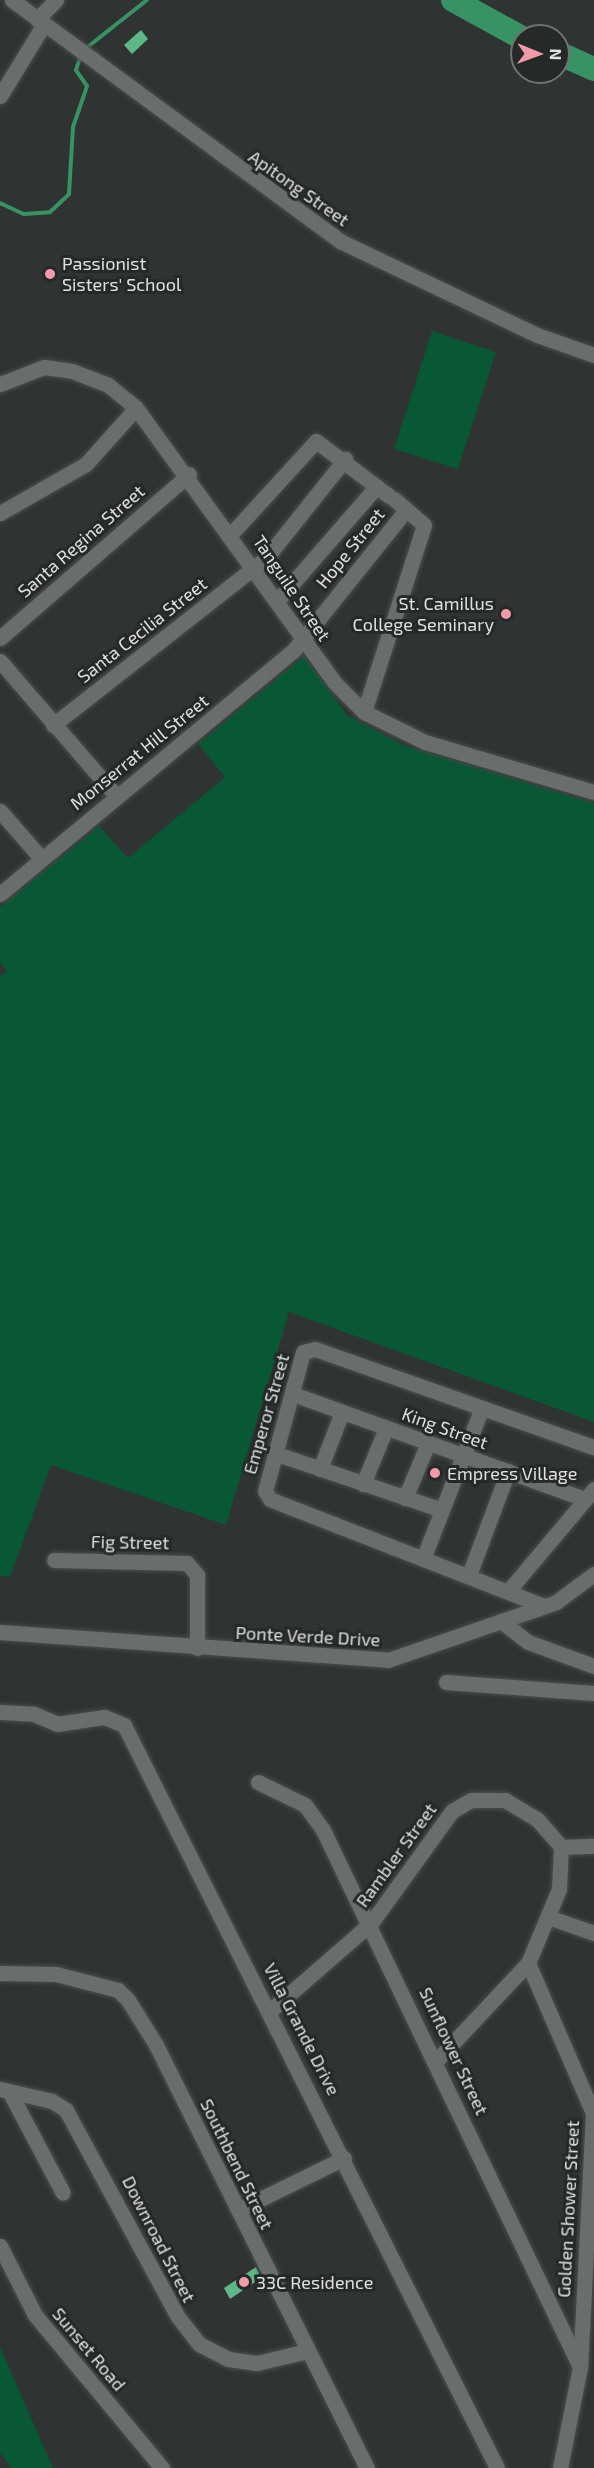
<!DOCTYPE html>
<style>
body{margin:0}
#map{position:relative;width:594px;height:2468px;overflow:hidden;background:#2f3331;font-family:"Exo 2",sans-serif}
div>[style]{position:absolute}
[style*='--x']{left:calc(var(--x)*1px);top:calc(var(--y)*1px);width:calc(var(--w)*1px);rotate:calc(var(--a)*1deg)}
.green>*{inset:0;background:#085735}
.stream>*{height:4px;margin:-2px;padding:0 2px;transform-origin:2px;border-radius:2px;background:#379264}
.river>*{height:24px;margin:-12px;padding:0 12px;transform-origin:12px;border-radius:12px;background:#379264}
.building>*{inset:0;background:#5eb787}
.roads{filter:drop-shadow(0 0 2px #4b4e4c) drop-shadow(0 0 2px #4b4e4c)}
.minor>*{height:15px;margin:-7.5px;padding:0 7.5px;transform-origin:7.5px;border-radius:7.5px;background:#696d6b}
.dots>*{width:16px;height:16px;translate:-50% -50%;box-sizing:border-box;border:3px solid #252927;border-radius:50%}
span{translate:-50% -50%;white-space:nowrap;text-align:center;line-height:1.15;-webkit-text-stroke:6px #252927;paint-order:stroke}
.street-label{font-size:18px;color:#dee1df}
.poi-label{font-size:18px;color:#dee1df}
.left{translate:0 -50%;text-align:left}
.right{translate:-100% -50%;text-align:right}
.north{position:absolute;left:510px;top:24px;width:60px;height:60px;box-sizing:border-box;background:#252927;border:2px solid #6f7371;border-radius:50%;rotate:91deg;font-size:16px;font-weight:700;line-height:24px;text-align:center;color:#dee1df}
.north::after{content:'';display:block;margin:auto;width:21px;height:27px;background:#f39aaa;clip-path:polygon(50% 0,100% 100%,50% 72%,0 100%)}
</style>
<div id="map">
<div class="green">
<div style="clip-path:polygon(432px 331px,496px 352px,458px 469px,394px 449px)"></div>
<div style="clip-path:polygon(304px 656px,347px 715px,406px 746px,594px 803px,594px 1422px,289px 1312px,226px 1525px,51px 1465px,10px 1577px,0 1576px,0 976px,7px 971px,0 962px,0 907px,99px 826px,128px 858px,225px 777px,198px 744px)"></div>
<div style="clip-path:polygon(0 2347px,53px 2468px,11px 2468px,0 2453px)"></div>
</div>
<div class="stream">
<div style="--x:85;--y:49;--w:79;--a:-38.3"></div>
<div style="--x:0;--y:203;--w:26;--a:25"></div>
<div style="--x:24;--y:214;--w:26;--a:-4"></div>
<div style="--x:50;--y:212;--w:26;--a:-43"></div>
<div style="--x:69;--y:194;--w:67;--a:-86.6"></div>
<div style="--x:73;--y:127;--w:43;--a:-71.1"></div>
<div style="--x:87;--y:86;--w:19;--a:-125"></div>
<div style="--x:76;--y:70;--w:16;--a:-72"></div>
</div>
<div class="river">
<div style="--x:453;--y:0;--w:79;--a:28.8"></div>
<div style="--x:558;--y:53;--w:39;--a:24"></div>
</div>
<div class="building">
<div style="clip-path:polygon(141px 30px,148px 39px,132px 54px,124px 45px)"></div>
<div style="clip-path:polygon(256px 2267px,261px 2278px,230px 2299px,224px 2288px)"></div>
</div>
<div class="roads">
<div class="minor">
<div style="--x:12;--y:0;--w:409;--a:36.3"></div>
<div style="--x:342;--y:242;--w:216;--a:25.5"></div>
<div style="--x:537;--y:335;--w:60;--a:19.3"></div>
<div style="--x:37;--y:19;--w:27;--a:-45"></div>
<div style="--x:0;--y:96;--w:84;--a:-58.6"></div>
<div style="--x:0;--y:384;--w:47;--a:-21.1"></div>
<div style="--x:44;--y:367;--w:28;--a:8"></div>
<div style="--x:72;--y:371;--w:39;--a:21"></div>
<div style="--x:108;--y:385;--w:36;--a:39"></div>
<div style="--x:136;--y:408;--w:338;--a:54.1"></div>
<div style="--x:334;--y:682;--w:42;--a:45"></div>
<div style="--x:364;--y:712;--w:68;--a:26.2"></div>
<div style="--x:425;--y:742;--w:176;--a:16.5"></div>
<div style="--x:0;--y:513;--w:99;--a:-29.7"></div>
<div style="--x:86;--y:464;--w:75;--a:-48.2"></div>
<div style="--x:231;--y:534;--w:126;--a:-47.6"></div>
<div style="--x:316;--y:441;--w:91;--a:37"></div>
<div style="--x:277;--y:601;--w:152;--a:-49"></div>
<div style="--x:0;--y:638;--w:250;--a:-40.9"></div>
<div style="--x:0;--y:661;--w:178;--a:49.3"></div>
<div style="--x:364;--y:712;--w:196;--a:-72.2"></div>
<div style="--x:424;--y:525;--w:40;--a:-139"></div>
<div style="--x:53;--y:725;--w:271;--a:-38.1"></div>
<div style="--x:266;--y:558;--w:127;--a:-51.4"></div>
<div style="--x:0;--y:811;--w:62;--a:48.9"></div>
<div style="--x:0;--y:894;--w:381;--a:-39.7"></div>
<div style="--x:293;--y:651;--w:181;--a:-51.3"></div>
<div style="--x:293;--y:1394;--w:310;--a:19.8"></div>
<div style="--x:277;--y:1454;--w:174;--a:18.7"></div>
<div style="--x:320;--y:1469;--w:61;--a:-68.9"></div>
<div style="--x:363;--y:1484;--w:61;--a:-67.7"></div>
<div style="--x:405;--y:1498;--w:60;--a:-67.3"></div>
<div style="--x:423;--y:1559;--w:162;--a:-68.7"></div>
<div style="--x:54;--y:1560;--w:133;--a:1.3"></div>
<div style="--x:187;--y:1563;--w:16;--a:50"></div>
<div style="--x:197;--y:1575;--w:73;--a:90"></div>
<div style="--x:469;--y:1575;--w:111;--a:-69.4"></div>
<div style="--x:509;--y:1590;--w:132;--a:-49.9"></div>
<div style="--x:544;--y:1606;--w:294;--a:-158.7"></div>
<div style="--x:270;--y:1499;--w:9;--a:-122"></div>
<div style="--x:265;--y:1491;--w:144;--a:-74.7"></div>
<div style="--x:303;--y:1352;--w:12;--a:-14"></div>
<div style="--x:315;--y:1349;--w:296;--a:19.4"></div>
<div style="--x:501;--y:1621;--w:34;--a:38"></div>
<div style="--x:528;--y:1642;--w:70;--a:20"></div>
<div style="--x:0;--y:1632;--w:389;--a:4.1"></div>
<div style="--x:388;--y:1660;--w:178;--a:-19"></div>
<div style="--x:556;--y:1602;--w:47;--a:-36.4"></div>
<div style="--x:446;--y:1682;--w:148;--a:4.3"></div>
<div style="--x:0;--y:1712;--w:34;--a:3"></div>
<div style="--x:34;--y:1714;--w:25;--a:23"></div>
<div style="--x:57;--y:1724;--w:48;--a:-8.5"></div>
<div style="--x:104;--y:1717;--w:22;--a:22"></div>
<div style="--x:124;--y:1725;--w:831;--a:63.34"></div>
<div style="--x:258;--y:1782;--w:52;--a:26.1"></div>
<div style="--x:305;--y:1805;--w:31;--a:54"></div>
<div style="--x:323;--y:1830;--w:595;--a:64.42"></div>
<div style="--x:561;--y:1847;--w:33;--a:-2"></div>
<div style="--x:551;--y:1918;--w:46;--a:19.2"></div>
<div style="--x:528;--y:1963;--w:163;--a:66.6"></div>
<div style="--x:593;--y:2113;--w:254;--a:92.9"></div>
<div style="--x:580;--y:2367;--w:103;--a:101.2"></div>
<div style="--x:0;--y:1973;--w:56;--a:1"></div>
<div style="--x:56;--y:1974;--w:64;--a:14.5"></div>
<div style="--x:118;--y:1990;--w:14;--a:45"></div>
<div style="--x:128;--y:2000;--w:53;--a:58.1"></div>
<div style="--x:156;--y:2045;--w:473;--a:63.5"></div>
<div style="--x:271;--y:2010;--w:133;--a:-41"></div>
<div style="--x:371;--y:1923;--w:138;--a:-54.1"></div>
<div style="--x:452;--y:1811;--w:22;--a:-30"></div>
<div style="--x:471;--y:1800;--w:34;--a:0"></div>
<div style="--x:505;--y:1800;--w:37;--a:31"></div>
<div style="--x:537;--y:1819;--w:37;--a:49"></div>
<div style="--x:561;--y:1847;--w:42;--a:92.7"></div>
<div style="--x:559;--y:1889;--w:80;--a:112.7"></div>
<div style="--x:528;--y:1963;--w:133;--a:133.2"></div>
<div style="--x:0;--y:2089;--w:53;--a:13"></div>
<div style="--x:52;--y:2101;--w:17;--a:33"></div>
<div style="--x:66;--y:2110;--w:235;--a:61.6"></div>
<div style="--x:178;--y:2317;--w:34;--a:52"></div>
<div style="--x:199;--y:2344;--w:33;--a:27"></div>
<div style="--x:228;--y:2359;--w:29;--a:8"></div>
<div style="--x:257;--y:2363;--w:51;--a:-13.5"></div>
<div style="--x:9;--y:2091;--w:115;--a:62.1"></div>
<div style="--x:238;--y:2210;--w:118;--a:-26.1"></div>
<div style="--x:0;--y:2246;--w:77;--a:63.1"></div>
<div style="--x:35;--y:2315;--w:199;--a:50.3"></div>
</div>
</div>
<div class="dots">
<div style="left:50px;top:274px;background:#f39aaa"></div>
<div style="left:506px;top:614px;background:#f39aaa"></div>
<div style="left:435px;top:1473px;background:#f39aaa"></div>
<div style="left:244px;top:2282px;background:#f39aaa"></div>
</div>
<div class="street-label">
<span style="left:299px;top:188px;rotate:35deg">Apitong Street</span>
<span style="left:81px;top:541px;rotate:-41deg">Santa Regina Street</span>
<span style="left:350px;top:548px;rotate:-51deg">Hope Street</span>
<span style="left:292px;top:588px;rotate:56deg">Tanguile Street</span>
<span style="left:142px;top:630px;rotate:-38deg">Santa Cecilia Street</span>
<span style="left:139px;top:752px;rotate:-39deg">Monserrat Hill Street</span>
<span style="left:266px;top:1414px;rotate:-74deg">Emperor Street</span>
<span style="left:445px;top:1428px;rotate:20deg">King Street</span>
<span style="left:130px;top:1542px;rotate:1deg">Fig Street</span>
<span style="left:308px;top:1636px;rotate:3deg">Ponte Verde Drive</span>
<span style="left:396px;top:1855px;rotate:-54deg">Rambler Street</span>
<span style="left:302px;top:2029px;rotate:63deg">Villa Grande Drive</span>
<span style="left:454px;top:2051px;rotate:65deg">Sunflower Street</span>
<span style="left:237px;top:2164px;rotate:64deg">Southbend Street</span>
<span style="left:568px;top:2209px;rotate:-87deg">Golden Shower Street</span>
<span style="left:159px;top:2239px;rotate:63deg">Downroad Street</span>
<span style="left:89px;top:2349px;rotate:50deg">Sunset Road</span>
</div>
<div class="poi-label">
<span class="left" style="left:62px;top:274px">Passionist<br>Sisters' School</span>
<span class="right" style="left:494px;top:614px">St. Camillus<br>College Seminary</span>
<span class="left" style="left:447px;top:1473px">Empress Village</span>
<span class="left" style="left:256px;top:2282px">33C Residence</span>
</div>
<div class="north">N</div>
</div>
